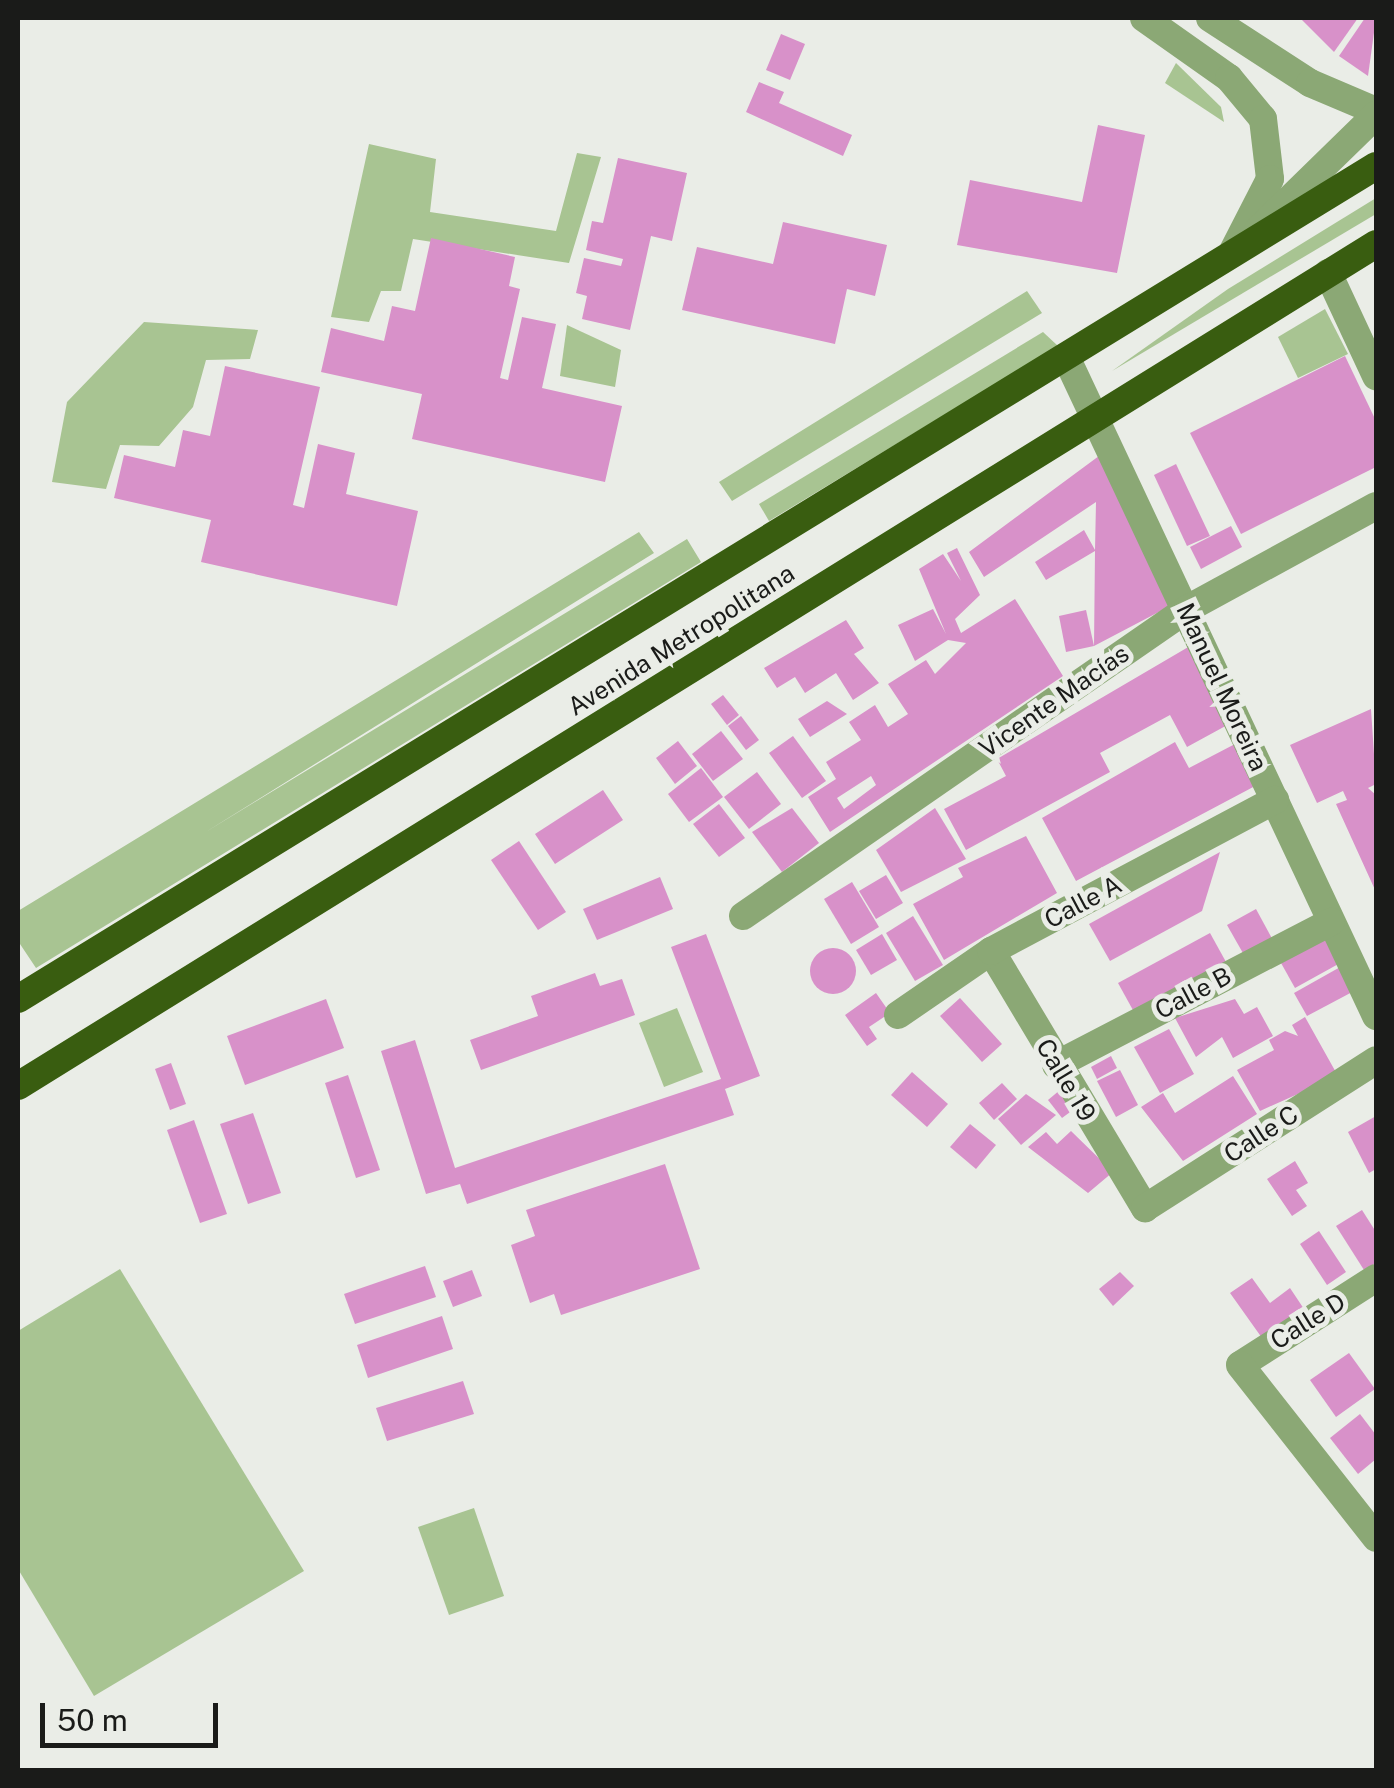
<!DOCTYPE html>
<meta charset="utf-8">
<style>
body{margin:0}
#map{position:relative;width:1394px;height:1788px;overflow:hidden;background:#eaede7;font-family:"Public Sans",sans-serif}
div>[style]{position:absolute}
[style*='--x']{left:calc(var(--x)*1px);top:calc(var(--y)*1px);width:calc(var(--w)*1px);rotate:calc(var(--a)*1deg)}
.green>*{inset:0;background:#a8c492}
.building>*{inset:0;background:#d891c9}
.round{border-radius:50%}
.minor>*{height:28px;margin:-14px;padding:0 14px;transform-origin:14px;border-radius:14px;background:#8ba875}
.tertiary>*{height:28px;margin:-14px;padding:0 14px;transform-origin:14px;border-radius:14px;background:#8ba875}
.trunk>*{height:28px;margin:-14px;padding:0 14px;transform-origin:14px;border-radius:14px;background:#395d10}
span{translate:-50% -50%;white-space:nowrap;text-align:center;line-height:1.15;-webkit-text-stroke:10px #eaede7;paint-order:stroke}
.street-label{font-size:25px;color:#1a1b19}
.frame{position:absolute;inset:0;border:20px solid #1a1b19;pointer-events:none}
.scale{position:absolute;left:40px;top:1703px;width:178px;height:45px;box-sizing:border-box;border:5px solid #1a1b19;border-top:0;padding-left:12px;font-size:30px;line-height:35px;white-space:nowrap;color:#1a1b19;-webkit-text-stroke:8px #eaede7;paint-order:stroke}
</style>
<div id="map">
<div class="green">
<div style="clip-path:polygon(1176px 63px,1221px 107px,1224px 122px,1165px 83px)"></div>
<div style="clip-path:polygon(369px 144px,436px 159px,430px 212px,556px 231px,577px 153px,601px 157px,569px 263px,413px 239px,401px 291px,381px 291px,369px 322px,331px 317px)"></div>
<div style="clip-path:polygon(1376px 198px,1376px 214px,1112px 371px,1228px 289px)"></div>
<div style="clip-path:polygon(1027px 291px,1042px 313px,732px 501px,719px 482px)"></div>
<div style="clip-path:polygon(1325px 309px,1348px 354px,1298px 378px,1278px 337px)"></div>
<div style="clip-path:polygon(144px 322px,258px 330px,250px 359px,206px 360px,193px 407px,159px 446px,120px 445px,106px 489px,52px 482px,67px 402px)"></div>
<div style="clip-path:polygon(567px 325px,621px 350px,615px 387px,560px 376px)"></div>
<div style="clip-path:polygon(1043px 332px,1058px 346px,769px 521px,759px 504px)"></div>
<div style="clip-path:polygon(639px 532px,654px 553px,204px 833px,687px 539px,701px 562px,36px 968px,18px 941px,18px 911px)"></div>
<div style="clip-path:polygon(677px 1008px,703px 1072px,664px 1087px,639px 1023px)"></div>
<div style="clip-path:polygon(120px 1269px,304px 1571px,94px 1696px,18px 1569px,18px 1331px)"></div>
<div style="clip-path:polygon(474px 1508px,504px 1596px,449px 1615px,418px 1527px)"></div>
</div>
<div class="building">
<div style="clip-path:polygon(1300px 18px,1358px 18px,1334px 52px)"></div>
<div style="clip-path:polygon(1365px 18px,1376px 18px,1368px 76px,1339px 56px)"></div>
<div style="clip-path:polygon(781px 34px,805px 44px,790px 80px,766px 70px)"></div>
<div style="clip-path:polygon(759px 82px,784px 92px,779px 103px,852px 135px,843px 156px,746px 112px)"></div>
<div style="clip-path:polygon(1098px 125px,1145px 135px,1117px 273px,957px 245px,970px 180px,1082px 202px)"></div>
<div style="clip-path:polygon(618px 158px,687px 173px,672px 241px,651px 236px,630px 330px,582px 319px,587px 296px,576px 293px,584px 258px,621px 266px,623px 259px,586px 250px,592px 221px,603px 223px)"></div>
<div style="clip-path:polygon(783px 222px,887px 245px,875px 296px,847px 289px,835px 344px,682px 310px,697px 247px,773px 264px)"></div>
<div style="clip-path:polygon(431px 238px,515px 257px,509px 286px,520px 289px,500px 378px,508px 380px,522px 317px,556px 324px,542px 388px,622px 406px,605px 482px,412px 439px,422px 394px,321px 372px,331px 328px,384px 341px,392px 306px,415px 311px)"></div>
<div style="clip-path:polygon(1345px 356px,1376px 421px,1376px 467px,1241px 534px,1190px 433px)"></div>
<div style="clip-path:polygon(225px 366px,320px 387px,293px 505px,304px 508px,318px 444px,355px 453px,346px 494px,418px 511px,397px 606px,201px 562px,211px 520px,114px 498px,124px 455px,175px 467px,183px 430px,210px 436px)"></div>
<div style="clip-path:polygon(1103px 453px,1174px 604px,1094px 646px,1095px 551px,1046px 580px,1035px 562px,1084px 530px,1095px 550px,1096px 502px,984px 577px,969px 552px)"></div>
<div style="clip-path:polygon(1176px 464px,1210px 536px,1187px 546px,1154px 475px)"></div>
<div style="clip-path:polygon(1231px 526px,1242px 547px,1201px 569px,1190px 547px)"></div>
<div style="clip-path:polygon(evenodd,957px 548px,980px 595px,955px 619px,961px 633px,1015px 599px,1063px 676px,830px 832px,808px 797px,836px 779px,826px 762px,861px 740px,849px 722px,875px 705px,888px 727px,908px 714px,888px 684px,926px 660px,935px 674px,966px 643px,948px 640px,915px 661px,898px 625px,933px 609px,946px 634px,919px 569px,943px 554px,961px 581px,947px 553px,957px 548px,871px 776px,876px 785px,844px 809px,837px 798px,871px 776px)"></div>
<div style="clip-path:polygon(1086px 610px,1094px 646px,1066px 652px,1059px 616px)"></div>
<div style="clip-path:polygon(846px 620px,864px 648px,854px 654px,879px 683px,853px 700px,836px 673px,805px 693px,795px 677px,777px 688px,764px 668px)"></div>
<div style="clip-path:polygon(1190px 646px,1231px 723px,1187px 747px,1170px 715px,1100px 753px,1110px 772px,966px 850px,944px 809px,1006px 776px,997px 759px)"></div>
<div style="clip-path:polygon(723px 695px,739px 715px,727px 725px,711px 704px)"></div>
<div style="clip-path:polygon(827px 701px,847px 714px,810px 737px,798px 719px)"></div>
<div style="clip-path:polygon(1371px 709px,1376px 784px,1368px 788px,1376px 795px,1376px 892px,1336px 804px,1347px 800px,1343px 791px,1317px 803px,1290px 745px)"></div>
<div style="clip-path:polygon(741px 716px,759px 740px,746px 750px,728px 726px)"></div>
<div style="clip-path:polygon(721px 731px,743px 759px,713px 781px,692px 754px)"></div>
<div style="clip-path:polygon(793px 736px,826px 781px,802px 798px,769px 753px)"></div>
<div style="clip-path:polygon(678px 741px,697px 766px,675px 784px,656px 758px)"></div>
<div style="clip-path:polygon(1175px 742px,1189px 768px,1235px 744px,1257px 785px,1076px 881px,1042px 818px)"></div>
<div style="clip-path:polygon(701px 768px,723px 797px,689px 822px,668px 794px)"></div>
<div style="clip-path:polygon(757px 772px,781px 804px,749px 829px,724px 797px)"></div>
<div style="clip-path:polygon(603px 790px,623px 820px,555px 864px,535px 834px)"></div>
<div style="clip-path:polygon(719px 804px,745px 838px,719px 857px,693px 824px)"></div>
<div style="clip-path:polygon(792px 808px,819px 843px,782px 872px,752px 832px)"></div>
<div style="clip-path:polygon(935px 808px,966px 859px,901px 892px,876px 850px)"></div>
<div style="clip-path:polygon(1026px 836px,1057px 893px,944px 960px,913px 904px,963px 877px,958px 868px)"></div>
<div style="clip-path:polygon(519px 841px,566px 912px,538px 930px,491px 860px)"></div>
<div style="clip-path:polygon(1220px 852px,1202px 911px,1110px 961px,1089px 924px)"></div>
<div style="clip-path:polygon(886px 875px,903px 903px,876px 919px,859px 891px)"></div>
<div style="clip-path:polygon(660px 877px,673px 909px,597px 940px,583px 909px)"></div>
<div style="clip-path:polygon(852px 882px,879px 927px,851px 944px,824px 899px)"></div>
<div style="clip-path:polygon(1256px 909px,1276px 946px,1248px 962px,1227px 925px)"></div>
<div style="clip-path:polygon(913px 916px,943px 965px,915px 981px,886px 933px)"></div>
<div style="clip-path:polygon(1210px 933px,1231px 971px,1139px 1021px,1118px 983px)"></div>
<div style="clip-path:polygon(706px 934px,760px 1076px,725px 1089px,734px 1115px,467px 1204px,460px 1184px,426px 1194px,381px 1051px,415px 1040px,455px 1168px,721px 1079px,671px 947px)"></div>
<div style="clip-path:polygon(882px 934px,897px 960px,871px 975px,856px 950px)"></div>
<div style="clip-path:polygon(1328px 938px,1342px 962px,1295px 988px,1281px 963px)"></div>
<div class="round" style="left:810px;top:948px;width:46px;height:46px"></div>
<div style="clip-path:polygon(1342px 966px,1356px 990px,1307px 1016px,1294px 993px)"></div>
<div style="clip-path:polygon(595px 973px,600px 986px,622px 979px,635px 1015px,481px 1070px,470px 1040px,538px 1016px,531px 996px)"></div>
<div style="clip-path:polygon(876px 993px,890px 1013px,869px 1027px,877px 1039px,867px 1046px,845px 1015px)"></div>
<div style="clip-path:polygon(960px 998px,1002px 1044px,982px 1062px,940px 1016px)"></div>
<div style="clip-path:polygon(326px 999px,344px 1048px,245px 1085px,227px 1036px)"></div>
<div style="clip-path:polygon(1235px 999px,1244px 1014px,1257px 1007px,1273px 1036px,1233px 1058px,1222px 1037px,1196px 1057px,1175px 1018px)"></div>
<div style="clip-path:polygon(1305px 1017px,1338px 1076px,1260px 1111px,1237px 1070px,1274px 1050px,1269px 1040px,1285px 1031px,1298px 1036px,1292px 1025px)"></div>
<div style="clip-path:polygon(1169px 1029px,1194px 1074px,1160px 1093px,1134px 1047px)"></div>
<div style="clip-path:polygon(1111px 1056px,1117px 1068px,1097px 1079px,1091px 1067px)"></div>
<div style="clip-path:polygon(171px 1063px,186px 1104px,170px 1110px,155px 1069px)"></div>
<div style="clip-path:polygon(1120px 1070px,1138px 1105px,1116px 1117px,1097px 1081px)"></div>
<div style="clip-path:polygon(912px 1072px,948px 1104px,927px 1127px,891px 1095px)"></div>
<div style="clip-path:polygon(348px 1075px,380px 1170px,356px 1178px,325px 1083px)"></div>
<div style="clip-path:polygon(1233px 1076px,1257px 1114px,1183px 1161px,1141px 1107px,1163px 1093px,1175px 1113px)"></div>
<div style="clip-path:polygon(1002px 1083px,1017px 1099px,994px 1120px,979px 1103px)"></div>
<div style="clip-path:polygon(1066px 1085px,1081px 1104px,1062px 1118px,1048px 1100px)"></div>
<div style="clip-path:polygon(1026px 1094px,1056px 1115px,1021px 1145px,998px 1119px)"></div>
<div style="clip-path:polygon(253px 1113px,281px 1193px,248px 1204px,220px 1124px)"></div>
<div style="clip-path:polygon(1376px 1116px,1376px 1169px,1369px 1173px,1348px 1132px)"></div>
<div style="clip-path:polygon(194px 1120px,227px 1214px,200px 1223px,167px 1130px)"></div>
<div style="clip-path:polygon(970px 1124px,996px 1145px,976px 1169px,950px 1147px)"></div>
<div style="clip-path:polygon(1071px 1131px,1113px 1172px,1088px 1193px,1028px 1147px,1046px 1132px,1057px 1144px)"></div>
<div style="clip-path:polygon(1295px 1161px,1308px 1183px,1296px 1190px,1307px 1206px,1292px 1216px,1267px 1179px)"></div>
<div style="clip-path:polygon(665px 1164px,700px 1269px,561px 1315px,554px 1294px,530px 1303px,511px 1245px,535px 1236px,526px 1210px)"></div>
<div style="clip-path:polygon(1362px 1210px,1376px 1232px,1376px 1263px,1364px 1270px,1336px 1226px)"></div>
<div style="clip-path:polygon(1319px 1231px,1346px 1272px,1327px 1285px,1300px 1244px)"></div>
<div style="clip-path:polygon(425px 1266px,436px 1297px,355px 1324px,344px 1294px)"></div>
<div style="clip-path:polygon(472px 1270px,482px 1296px,453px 1307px,443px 1281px)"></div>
<div style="clip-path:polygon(1120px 1272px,1134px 1286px,1113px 1306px,1099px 1289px)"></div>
<div style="clip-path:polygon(1252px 1278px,1270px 1303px,1290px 1288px,1304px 1309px,1262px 1338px,1230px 1293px)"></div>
<div style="clip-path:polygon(442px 1316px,453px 1349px,368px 1378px,357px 1345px)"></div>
<div style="clip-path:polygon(1349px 1353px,1375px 1389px,1336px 1417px,1310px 1380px)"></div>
<div style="clip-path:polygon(463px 1381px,474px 1414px,387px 1441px,376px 1408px)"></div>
<div style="clip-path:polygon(1360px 1414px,1376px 1435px,1376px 1459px,1358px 1474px,1330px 1438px)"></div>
</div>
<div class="minor">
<div style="--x:1328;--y:273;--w:114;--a:65"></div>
<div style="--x:1067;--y:359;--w:726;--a:64.81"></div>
<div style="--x:743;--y:916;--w:540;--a:-34.66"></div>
<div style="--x:1187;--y:609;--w:215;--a:-28.6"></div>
<div style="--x:991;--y:951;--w:300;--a:59.1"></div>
<div style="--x:1145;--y:1208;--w:274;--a:-32.6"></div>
<div style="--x:898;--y:1015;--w:113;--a:-34.5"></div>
<div style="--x:991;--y:951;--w:322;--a:-28"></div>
<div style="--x:1056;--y:1065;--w:310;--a:-27.5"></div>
<div style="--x:1376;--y:1278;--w:161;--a:147.4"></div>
<div style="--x:1240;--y:1365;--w:220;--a:51.8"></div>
</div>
<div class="tertiary">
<div style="--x:1144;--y:18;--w:104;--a:35.2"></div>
<div style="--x:1229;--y:78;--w:53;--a:50.3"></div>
<div style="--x:1263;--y:119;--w:60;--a:83.3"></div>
<div style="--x:1270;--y:179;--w:83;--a:117.2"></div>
<div style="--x:1210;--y:18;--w:119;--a:33"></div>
<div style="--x:1310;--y:83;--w:72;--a:23"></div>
<div style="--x:1258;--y:230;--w:165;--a:-44.3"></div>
</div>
<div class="trunk">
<div style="--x:18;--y:999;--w:1593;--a:-31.53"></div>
<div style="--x:18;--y:1086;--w:1598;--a:-31.8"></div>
</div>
<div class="street-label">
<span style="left:681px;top:640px;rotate:-32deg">Avenida Metropolitana</span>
<span style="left:1222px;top:687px;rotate:65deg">Manuel Moreira</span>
<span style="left:1054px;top:701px;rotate:-35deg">Vicente Macías</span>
<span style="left:1083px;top:902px;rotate:-28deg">Calle A</span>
<span style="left:1193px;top:993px;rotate:-28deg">Calle B</span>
<span style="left:1066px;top:1080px;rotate:59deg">Calle 19</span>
<span style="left:1261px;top:1134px;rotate:-33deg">Calle C</span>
<span style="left:1308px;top:1321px;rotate:-32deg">Calle D</span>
</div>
<div class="frame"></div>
<div class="scale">50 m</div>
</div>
